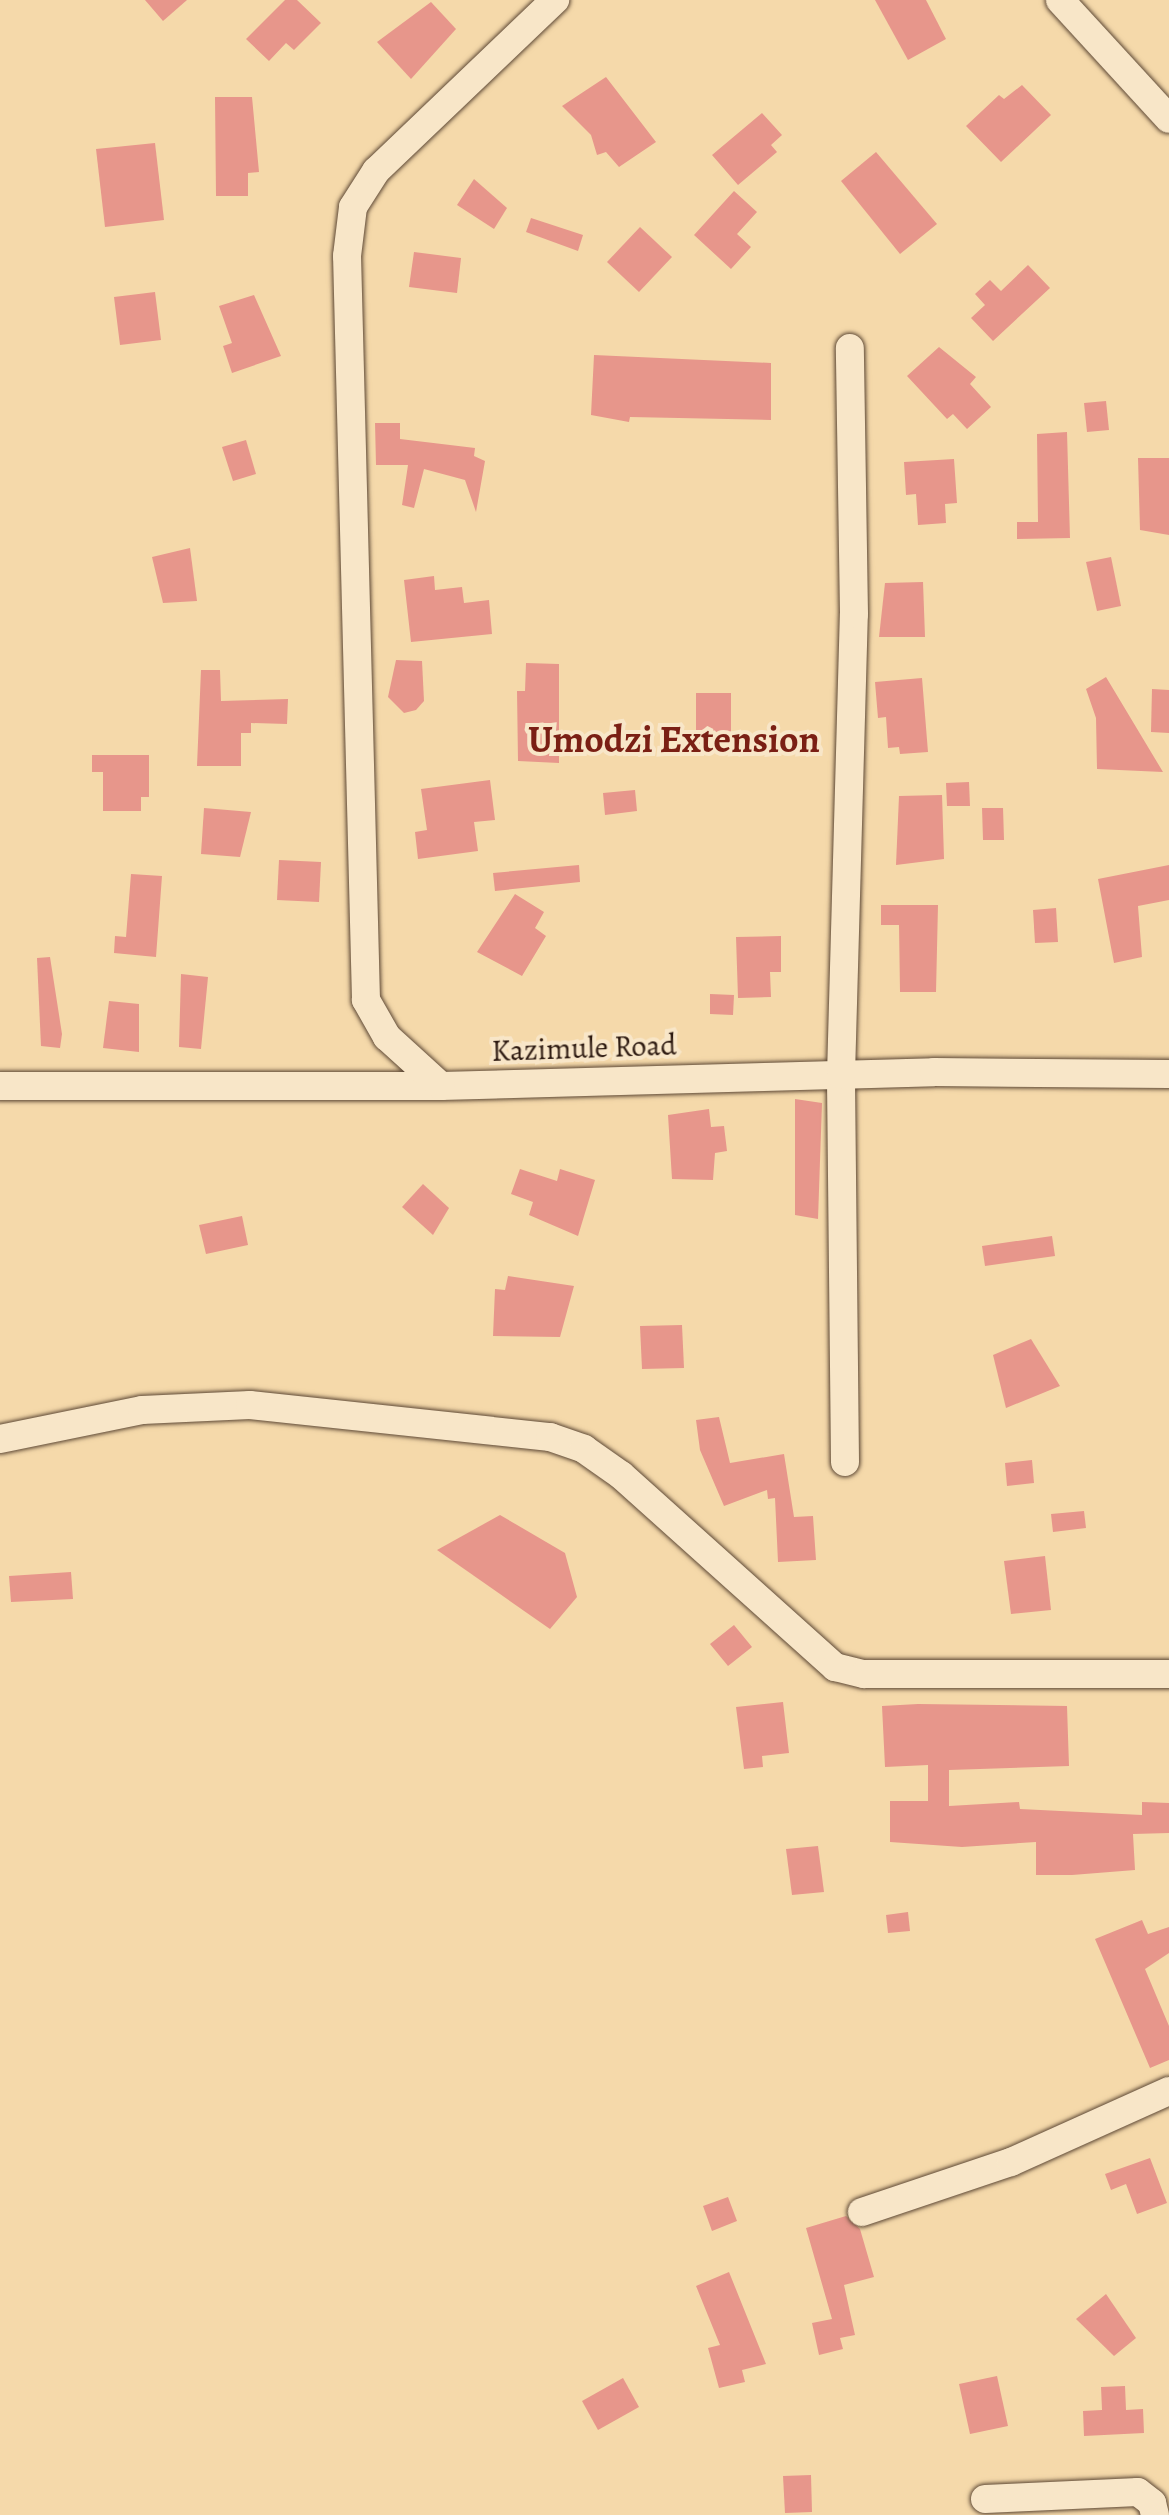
<!DOCTYPE html>
<style>
body{margin:0}
#map{position:relative;width:1169px;height:2515px;overflow:hidden;background:#f5d9aa;font-family:Alegreya,serif}
div>[style]{position:absolute}
[style*='--x']{left:calc(var(--x)*1px);top:calc(var(--y)*1px);width:calc(var(--w)*1px);rotate:calc(var(--a)*1deg)}
.building>*{inset:0;background:#e7968b}
.roads{filter:drop-shadow(0 0 2px #5e4936) drop-shadow(0 0 2px #5e4936)}
.minor>*{height:28px;margin:-14px;padding:0 14px;transform-origin:14px;border-radius:14px;background:#f8e6c8}
span{translate:-50% -50%;white-space:nowrap;text-align:center;line-height:1.15;-webkit-text-stroke:8px #f8e6c8;paint-order:stroke}
.street-label{font-size:30px;color:#2c1910}
.district-label{font-size:38px;color:#7a1f14;font-weight:700}
</style>
<div id="map">
<div class="building">
<div style="clip-path:polygon(145px 0,187px 0,163px 21px)"></div>
<div style="clip-path:polygon(285px 0,297px 0,321px 23px,294px 50px,286px 43px,269px 61px,246px 39px)"></div>
<div style="clip-path:polygon(875px 0,926px 0,946px 39px,908px 60px)"></div>
<div style="clip-path:polygon(431px 2px,456px 29px,411px 79px,377px 42px)"></div>
<div style="clip-path:polygon(606px 77px,656px 142px,619px 167px,606px 152px,597px 155px,591px 135px,562px 106px)"></div>
<div style="clip-path:polygon(1022px 85px,1051px 115px,1001px 162px,966px 126px,999px 95px,1004px 99px)"></div>
<div style="clip-path:polygon(215px 97px,252px 97px,259px 172px,248px 173px,248px 196px,216px 196px)"></div>
<div style="clip-path:polygon(762px 113px,782px 135px,771px 145px,777px 152px,738px 185px,712px 155px)"></div>
<div style="clip-path:polygon(155px 143px,164px 220px,105px 227px,96px 149px)"></div>
<div style="clip-path:polygon(876px 152px,937px 224px,900px 254px,841px 181px)"></div>
<div style="clip-path:polygon(474px 179px,507px 208px,494px 229px,457px 205px)"></div>
<div style="clip-path:polygon(734px 191px,757px 212px,737px 234px,751px 247px,731px 269px,694px 235px)"></div>
<div style="clip-path:polygon(531px 218px,583px 235px,578px 251px,526px 232px)"></div>
<div style="clip-path:polygon(640px 227px,672px 257px,639px 292px,607px 262px)"></div>
<div style="clip-path:polygon(414px 252px,461px 258px,457px 293px,409px 287px)"></div>
<div style="clip-path:polygon(1028px 265px,1050px 288px,993px 341px,971px 318px,985px 305px,975px 294px,990px 280px,1001px 291px)"></div>
<div style="clip-path:polygon(155px 292px,161px 340px,120px 345px,114px 297px)"></div>
<div style="clip-path:polygon(254px 295px,281px 356px,232px 373px,223px 346px,232px 343px,219px 306px)"></div>
<div style="clip-path:polygon(939px 347px,976px 377px,970px 384px,991px 407px,967px 429px,953px 414px,947px 419px,907px 376px)"></div>
<div style="clip-path:polygon(594px 355px,771px 363px,771px 420px,630px 417px,629px 422px,591px 415px)"></div>
<div style="clip-path:polygon(1106px 401px,1109px 430px,1087px 432px,1084px 403px)"></div>
<div style="clip-path:polygon(375px 423px,400px 423px,400px 439px,475px 448px,474px 456px,485px 461px,476px 512px,465px 480px,424px 469px,414px 508px,402px 505px,408px 465px,376px 465px)"></div>
<div style="clip-path:polygon(1067px 432px,1070px 538px,1017px 539px,1017px 522px,1038px 522px,1037px 434px)"></div>
<div style="clip-path:polygon(246px 440px,256px 474px,233px 481px,222px 447px)"></div>
<div style="clip-path:polygon(1138px 458px,1169px 458px,1169px 535px,1140px 530px)"></div>
<div style="clip-path:polygon(954px 459px,957px 503px,945px 504px,946px 523px,918px 525px,916px 494px,906px 495px,904px 462px)"></div>
<div style="clip-path:polygon(190px 548px,197px 601px,163px 603px,152px 557px)"></div>
<div style="clip-path:polygon(1111px 557px,1121px 606px,1097px 611px,1086px 562px)"></div>
<div style="clip-path:polygon(434px 576px,435px 590px,462px 587px,464px 603px,489px 600px,492px 634px,411px 642px,404px 580px)"></div>
<div style="clip-path:polygon(923px 582px,925px 637px,879px 637px,885px 583px)"></div>
<div style="clip-path:polygon(396px 660px,422px 661px,424px 701px,416px 710px,404px 713px,388px 697px)"></div>
<div style="clip-path:polygon(526px 663px,559px 664px,559px 763px,518px 761px,517px 691px,525px 691px)"></div>
<div style="clip-path:polygon(201px 670px,220px 670px,221px 701px,288px 699px,287px 724px,251px 723px,251px 733px,241px 733px,241px 766px,197px 766px)"></div>
<div style="clip-path:polygon(1106px 677px,1163px 772px,1097px 769px,1096px 718px,1086px 689px)"></div>
<div style="clip-path:polygon(922px 678px,928px 752px,900px 754px,899px 747px,888px 748px,886px 717px,878px 718px,875px 682px)"></div>
<div style="clip-path:polygon(1152px 689px,1169px 690px,1169px 733px,1151px 732px)"></div>
<div style="clip-path:polygon(696px 693px,731px 693px,731px 748px,696px 748px)"></div>
<div style="clip-path:polygon(92px 755px,149px 755px,149px 797px,141px 797px,141px 811px,103px 811px,103px 772px,92px 772px)"></div>
<div style="clip-path:polygon(490px 780px,495px 820px,474px 822px,478px 851px,418px 859px,415px 832px,427px 830px,421px 789px)"></div>
<div style="clip-path:polygon(969px 782px,970px 806px,947px 806px,946px 783px)"></div>
<div style="clip-path:polygon(635px 790px,637px 811px,605px 815px,603px 793px)"></div>
<div style="clip-path:polygon(942px 795px,944px 859px,896px 865px,899px 796px)"></div>
<div style="clip-path:polygon(204px 808px,251px 812px,240px 857px,201px 854px)"></div>
<div style="clip-path:polygon(982px 808px,1003px 808px,1004px 840px,983px 840px)"></div>
<div style="clip-path:polygon(279px 860px,321px 862px,319px 902px,277px 900px)"></div>
<div style="clip-path:polygon(579px 865px,580px 882px,495px 891px,493px 873px)"></div>
<div style="clip-path:polygon(1169px 865px,1169px 900px,1138px 906px,1142px 957px,1114px 963px,1098px 879px)"></div>
<div style="clip-path:polygon(131px 874px,162px 876px,156px 957px,114px 953px,115px 936px,126px 937px)"></div>
<div style="clip-path:polygon(515px 894px,544px 912px,535px 928px,546px 936px,522px 976px,477px 952px)"></div>
<div style="clip-path:polygon(881px 905px,938px 905px,936px 992px,900px 992px,899px 925px,881px 925px)"></div>
<div style="clip-path:polygon(1056px 908px,1058px 942px,1035px 943px,1033px 910px)"></div>
<div style="clip-path:polygon(781px 936px,781px 972px,770px 972px,771px 997px,738px 998px,736px 937px)"></div>
<div style="clip-path:polygon(50px 957px,62px 1034px,60px 1048px,41px 1046px,37px 958px)"></div>
<div style="clip-path:polygon(181px 974px,208px 977px,201px 1049px,179px 1047px)"></div>
<div style="clip-path:polygon(710px 994px,734px 995px,733px 1015px,710px 1014px)"></div>
<div style="clip-path:polygon(109px 1001px,139px 1004px,139px 1052px,103px 1048px)"></div>
<div style="clip-path:polygon(795px 1099px,822px 1103px,818px 1219px,795px 1215px)"></div>
<div style="clip-path:polygon(709px 1109px,711px 1127px,724px 1126px,727px 1151px,715px 1153px,713px 1180px,672px 1179px,668px 1115px)"></div>
<div style="clip-path:polygon(520px 1169px,557px 1181px,560px 1169px,595px 1180px,578px 1236px,529px 1215px,533px 1202px,511px 1194px)"></div>
<div style="clip-path:polygon(423px 1184px,449px 1208px,433px 1235px,402px 1207px)"></div>
<div style="clip-path:polygon(242px 1216px,248px 1245px,206px 1254px,199px 1225px)"></div>
<div style="clip-path:polygon(1052px 1236px,1055px 1256px,985px 1266px,982px 1246px)"></div>
<div style="clip-path:polygon(508px 1276px,574px 1286px,560px 1337px,493px 1336px,495px 1289px,505px 1290px)"></div>
<div style="clip-path:polygon(682px 1325px,684px 1368px,642px 1369px,640px 1326px)"></div>
<div style="clip-path:polygon(1031px 1339px,1060px 1386px,1006px 1408px,993px 1355px)"></div>
<div style="clip-path:polygon(719px 1417px,730px 1463px,784px 1454px,794px 1517px,813px 1516px,816px 1560px,778px 1562px,775px 1498px,768px 1499px,767px 1490px,724px 1506px,700px 1450px,696px 1420px)"></div>
<div style="clip-path:polygon(1032px 1460px,1034px 1483px,1007px 1486px,1005px 1463px)"></div>
<div style="clip-path:polygon(1084px 1511px,1086px 1528px,1053px 1532px,1051px 1514px)"></div>
<div style="clip-path:polygon(500px 1515px,565px 1553px,577px 1597px,550px 1629px,437px 1550px)"></div>
<div style="clip-path:polygon(1045px 1556px,1051px 1610px,1011px 1614px,1004px 1561px)"></div>
<div style="clip-path:polygon(71px 1572px,73px 1599px,11px 1602px,9px 1576px)"></div>
<div style="clip-path:polygon(734px 1625px,752px 1647px,728px 1666px,710px 1644px)"></div>
<div style="clip-path:polygon(783px 1702px,789px 1753px,762px 1756px,763px 1767px,744px 1769px,736px 1707px)"></div>
<div style="clip-path:polygon(918px 1704px,1067px 1706px,1069px 1766px,949px 1770px,949px 1806px,1019px 1802px,1020px 1809px,1142px 1815px,1142px 1802px,1169px 1803px,1169px 1833px,1133px 1834px,1135px 1870px,1072px 1875px,1036px 1875px,1036px 1842px,962px 1847px,890px 1842px,890px 1801px,928px 1801px,928px 1765px,885px 1767px,882px 1706px)"></div>
<div style="clip-path:polygon(818px 1846px,824px 1892px,792px 1895px,786px 1849px)"></div>
<div style="clip-path:polygon(908px 1912px,910px 1931px,888px 1933px,886px 1915px)"></div>
<div style="clip-path:polygon(1142px 1920px,1148px 1934px,1169px 1927px,1169px 1953px,1145px 1969px,1169px 2026px,1169px 2060px,1150px 2068px,1095px 1939px)"></div>
<div style="clip-path:polygon(1150px 2158px,1167px 2203px,1137px 2214px,1126px 2184px,1111px 2190px,1105px 2174px)"></div>
<div style="clip-path:polygon(728px 2197px,737px 2221px,712px 2231px,703px 2206px)"></div>
<div style="clip-path:polygon(846px 2216px,860px 2229px,874px 2277px,844px 2285px,855px 2335px,840px 2338px,843px 2349px,819px 2355px,812px 2323px,832px 2319px,806px 2228px)"></div>
<div style="clip-path:polygon(729px 2272px,766px 2364px,742px 2370px,745px 2382px,719px 2388px,708px 2348px,720px 2345px,696px 2286px)"></div>
<div style="clip-path:polygon(1106px 2294px,1136px 2338px,1114px 2356px,1076px 2319px)"></div>
<div style="clip-path:polygon(997px 2376px,1008px 2426px,970px 2434px,959px 2384px)"></div>
<div style="clip-path:polygon(623px 2378px,639px 2407px,598px 2430px,582px 2401px)"></div>
<div style="clip-path:polygon(1125px 2386px,1126px 2410px,1143px 2409px,1144px 2433px,1084px 2436px,1083px 2411px,1102px 2410px,1101px 2387px)"></div>
<div style="clip-path:polygon(811px 2475px,812px 2512px,785px 2513px,783px 2476px)"></div>
</div>
<div class="roads">
<div class="minor">
<div style="--x:1060;--y:0;--w:161;--a:47.5"></div>
<div style="--x:0;--y:1086;--w:441;--a:0"></div>
<div style="--x:441;--y:1086;--w:493;--a:-1.6"></div>
<div style="--x:934;--y:1072;--w:235;--a:0.5"></div>
<div style="--x:441;--y:1086;--w:73;--a:-137.8"></div>
<div style="--x:387;--y:1037;--w:43;--a:-119.6"></div>
<div style="--x:366;--y:1000;--w:744;--a:-91.46"></div>
<div style="--x:347;--y:256;--w:49;--a:-83"></div>
<div style="--x:353;--y:207;--w:43;--a:-57.4"></div>
<div style="--x:376;--y:171;--w:248;--a:-43.7"></div>
<div style="--x:0;--y:1439;--w:145;--a:-11.5"></div>
<div style="--x:142;--y:1410;--w:108;--a:-2.7"></div>
<div style="--x:250;--y:1405;--w:302;--a:6.1"></div>
<div style="--x:550;--y:1437;--w:36;--a:19"></div>
<div style="--x:584;--y:1449;--w:45;--a:35.1"></div>
<div style="--x:621;--y:1475;--w:288;--a:41.9"></div>
<div style="--x:835;--y:1667;--w:30;--a:14"></div>
<div style="--x:864;--y:1674;--w:305;--a:0"></div>
<div style="--x:845;--y:1462;--w:387;--a:-90.6"></div>
<div style="--x:841;--y:1075;--w:461;--a:-88.4"></div>
<div style="--x:854;--y:614;--w:266;--a:-90.9"></div>
<div style="--x:862;--y:2212;--w:157;--a:-18.6"></div>
<div style="--x:1011;--y:2162;--w:173;--a:-24.2"></div>
<div style="--x:985;--y:2499;--w:153;--a:-2.6"></div>
<div style="--x:1138;--y:2492;--w:18;--a:38"></div>
<div style="--x:1152;--y:2503;--w:12;--a:76"></div>
</div>
</div>
<div class="street-label">
<span style="left:584px;top:1048px;rotate:-2deg">Kazimule Road</span>
</div>
<div class="district-label">
<span style="left:674px;top:740px">Umodzi Extension</span>
</div>
</div>
